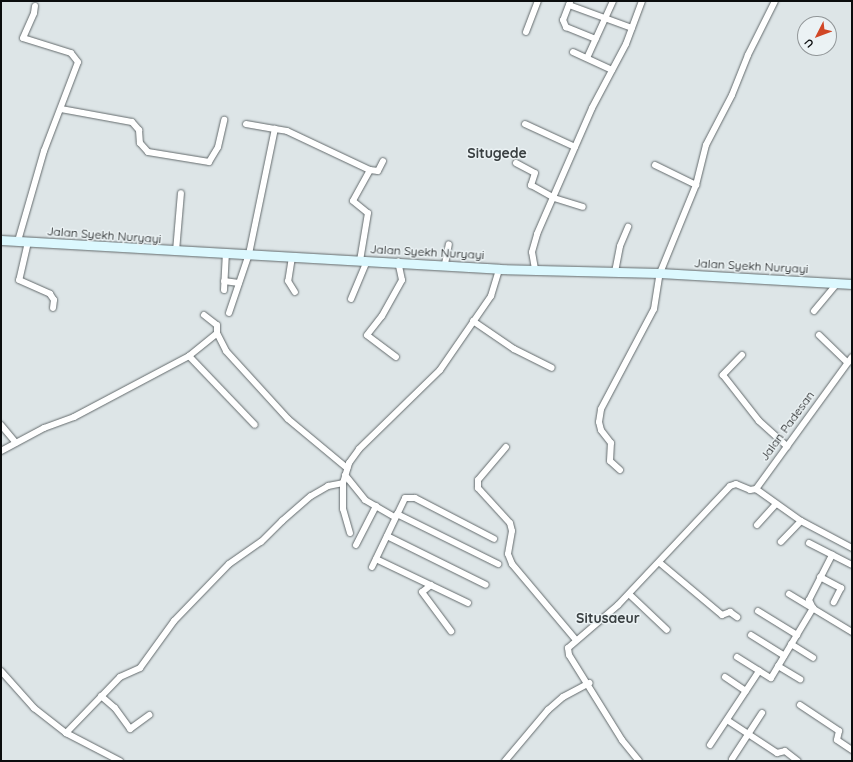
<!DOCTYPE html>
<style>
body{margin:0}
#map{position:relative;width:853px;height:762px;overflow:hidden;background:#dde5e7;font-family:Quicksand,sans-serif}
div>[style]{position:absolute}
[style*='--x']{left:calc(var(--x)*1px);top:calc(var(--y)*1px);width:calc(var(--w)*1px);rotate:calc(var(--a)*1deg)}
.roads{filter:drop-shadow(0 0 1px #636a6c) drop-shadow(0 0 1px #636a6c)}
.street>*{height:6px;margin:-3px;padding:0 3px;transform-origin:3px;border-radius:3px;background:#fff}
.secondary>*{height:9px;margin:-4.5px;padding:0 4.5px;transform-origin:4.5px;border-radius:4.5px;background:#dcf8fe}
span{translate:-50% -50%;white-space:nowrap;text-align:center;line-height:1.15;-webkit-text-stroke:3px #ebf2f4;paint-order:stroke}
.street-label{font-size:12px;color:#0b0d0e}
.quarter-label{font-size:14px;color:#3a4042;font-weight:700}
.frame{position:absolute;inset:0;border:2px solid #0b0d0e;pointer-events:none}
.north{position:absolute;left:797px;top:16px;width:40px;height:40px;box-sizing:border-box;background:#ebf2f4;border:1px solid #919698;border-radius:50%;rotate:228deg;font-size:11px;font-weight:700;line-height:16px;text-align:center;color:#0b0d0e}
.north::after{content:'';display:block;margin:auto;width:14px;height:18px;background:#d14726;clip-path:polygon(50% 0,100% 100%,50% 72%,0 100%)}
</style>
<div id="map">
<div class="roads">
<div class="street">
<div style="--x:570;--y:2;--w:19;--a:111"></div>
<div style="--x:563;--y:20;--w:8;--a:67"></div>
<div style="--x:566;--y:27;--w:32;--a:22"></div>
<div style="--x:569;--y:5;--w:67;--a:20.1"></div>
<div style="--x:526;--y:32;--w:33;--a:-69"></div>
<div style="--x:573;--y:52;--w:43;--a:24.8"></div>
<div style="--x:587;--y:58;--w:63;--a:-65.5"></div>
<div style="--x:61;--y:109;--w:72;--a:10.4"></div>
<div style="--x:132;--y:122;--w:11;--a:49"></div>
<div style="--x:139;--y:130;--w:13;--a:86"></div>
<div style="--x:140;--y:143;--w:12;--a:48"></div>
<div style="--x:148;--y:152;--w:62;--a:9.3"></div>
<div style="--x:209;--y:162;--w:17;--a:-59"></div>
<div style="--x:218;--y:147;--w:28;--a:-77"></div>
<div style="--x:246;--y:124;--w:29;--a:10"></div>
<div style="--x:525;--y:124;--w:55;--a:24.7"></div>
<div style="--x:516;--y:163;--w:21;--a:28"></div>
<div style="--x:535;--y:173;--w:13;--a:108"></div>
<div style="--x:531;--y:185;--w:26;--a:29"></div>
<div style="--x:554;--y:198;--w:30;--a:17"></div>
<div style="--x:655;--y:165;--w:46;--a:26"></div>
<div style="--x:370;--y:170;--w:8;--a:7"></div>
<div style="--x:378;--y:171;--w:11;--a:-63"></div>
<div style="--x:18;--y:241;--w:94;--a:-73.9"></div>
<div style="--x:44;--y:151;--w:95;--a:-69.1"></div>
<div style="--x:78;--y:62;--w:11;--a:-128"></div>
<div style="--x:71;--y:53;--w:50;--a:-162.6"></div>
<div style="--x:23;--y:38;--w:27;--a:-66"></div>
<div style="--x:34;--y:13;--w:7;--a:-82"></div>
<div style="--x:28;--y:242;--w:39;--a:103"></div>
<div style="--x:19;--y:280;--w:34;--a:24"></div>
<div style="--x:50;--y:294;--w:7;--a:56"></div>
<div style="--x:54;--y:300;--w:8;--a:97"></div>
<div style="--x:176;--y:251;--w:58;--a:-85.1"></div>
<div style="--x:292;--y:257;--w:24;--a:99"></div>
<div style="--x:288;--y:281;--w:13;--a:58"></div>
<div style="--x:445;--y:264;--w:20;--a:-79"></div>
<div style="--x:535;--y:269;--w:17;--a:-100"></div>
<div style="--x:532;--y:252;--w:19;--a:-74"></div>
<div style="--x:537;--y:234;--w:137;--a:-66.4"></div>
<div style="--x:592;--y:108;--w:72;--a:-62"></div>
<div style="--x:626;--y:44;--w:46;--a:-69.6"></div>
<div style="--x:615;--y:272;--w:26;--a:-79"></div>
<div style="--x:620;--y:246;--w:21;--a:-67"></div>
<div style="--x:224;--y:281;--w:15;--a:8"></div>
<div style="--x:224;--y:290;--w:36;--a:-87"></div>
<div style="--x:351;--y:299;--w:41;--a:-67.2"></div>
<div style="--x:814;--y:311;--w:35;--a:-50"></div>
<div style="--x:229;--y:313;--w:62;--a:-71.3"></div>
<div style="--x:249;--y:254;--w:128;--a:-78.3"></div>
<div style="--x:275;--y:129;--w:12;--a:9"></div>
<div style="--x:287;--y:131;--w:92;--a:25.2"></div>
<div style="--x:370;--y:170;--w:35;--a:119"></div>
<div style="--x:353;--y:201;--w:19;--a:39"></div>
<div style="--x:368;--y:213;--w:49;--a:99.5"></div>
<div style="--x:204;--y:315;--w:16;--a:38"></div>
<div style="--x:217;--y:325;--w:8;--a:90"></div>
<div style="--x:473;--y:321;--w:50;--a:34.3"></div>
<div style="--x:514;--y:349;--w:42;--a:26.6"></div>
<div style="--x:819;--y:335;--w:40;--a:44"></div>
<div style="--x:742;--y:355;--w:28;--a:134"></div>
<div style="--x:723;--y:375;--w:58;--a:52"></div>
<div style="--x:759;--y:421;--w:38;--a:42"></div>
<div style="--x:189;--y:356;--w:95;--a:46.3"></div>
<div style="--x:396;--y:357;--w:36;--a:-143"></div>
<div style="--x:367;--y:335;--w:24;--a:-52"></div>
<div style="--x:382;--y:316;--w:41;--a:-60.9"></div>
<div style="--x:402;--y:280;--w:19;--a:-102"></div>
<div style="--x:1;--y:425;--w:23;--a:50"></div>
<div style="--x:506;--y:447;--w:43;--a:130.3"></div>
<div style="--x:478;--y:480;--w:8;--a:90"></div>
<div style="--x:478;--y:488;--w:47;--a:47.6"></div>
<div style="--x:510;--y:523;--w:8;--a:76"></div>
<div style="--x:512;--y:531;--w:23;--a:100"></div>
<div style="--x:508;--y:554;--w:11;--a:68"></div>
<div style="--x:512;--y:564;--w:99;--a:49.9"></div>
<div style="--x:1;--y:451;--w:49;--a:-28.1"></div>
<div style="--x:44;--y:428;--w:32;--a:-20"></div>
<div style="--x:74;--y:417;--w:130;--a:-27.9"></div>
<div style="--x:189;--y:356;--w:36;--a:-39"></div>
<div style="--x:217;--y:333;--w:20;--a:63"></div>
<div style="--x:226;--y:351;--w:92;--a:47.6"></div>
<div style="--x:288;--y:419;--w:77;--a:39.7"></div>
<div style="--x:620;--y:470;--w:13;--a:-138"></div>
<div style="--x:610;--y:461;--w:18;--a:-87"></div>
<div style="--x:611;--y:443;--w:16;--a:-128"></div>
<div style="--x:601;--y:430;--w:8;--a:-104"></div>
<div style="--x:599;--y:422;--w:13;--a:-81"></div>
<div style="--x:601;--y:409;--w:113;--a:-62.1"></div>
<div style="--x:654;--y:309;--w:36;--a:-81"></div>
<div style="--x:660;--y:273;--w:95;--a:-67.8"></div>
<div style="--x:696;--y:185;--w:41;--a:-76"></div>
<div style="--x:706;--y:145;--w:56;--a:-62.5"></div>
<div style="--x:732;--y:95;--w:43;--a:-68.2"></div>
<div style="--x:748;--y:55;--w:60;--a:-63.4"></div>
<div style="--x:345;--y:475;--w:32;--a:51"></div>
<div style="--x:365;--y:500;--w:34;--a:30"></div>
<div style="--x:756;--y:489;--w:55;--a:35.4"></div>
<div style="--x:801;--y:521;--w:29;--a:134"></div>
<div style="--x:397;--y:514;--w:113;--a:26.3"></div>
<div style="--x:801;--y:521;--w:58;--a:27.9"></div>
<div style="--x:757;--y:525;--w:28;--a:-48"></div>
<div style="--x:350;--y:533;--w:25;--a:-106"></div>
<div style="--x:343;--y:509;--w:26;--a:-90"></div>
<div style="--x:343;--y:483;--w:21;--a:-73"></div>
<div style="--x:349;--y:463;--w:17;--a:-54"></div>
<div style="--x:359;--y:449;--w:113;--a:-44.3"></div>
<div style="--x:440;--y:370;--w:90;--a:-55.4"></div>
<div style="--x:491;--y:296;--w:28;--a:-73"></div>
<div style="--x:387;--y:536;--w:110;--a:26.3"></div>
<div style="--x:809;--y:543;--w:48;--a:27.1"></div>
<div style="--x:356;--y:545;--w:44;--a:-62.9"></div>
<div style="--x:376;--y:559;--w:102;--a:25.6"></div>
<div style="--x:660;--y:563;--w:81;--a:40"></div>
<div style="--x:722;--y:615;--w:9;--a:-21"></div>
<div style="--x:730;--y:612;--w:9;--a:36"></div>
<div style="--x:372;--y:567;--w:76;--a:-64.4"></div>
<div style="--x:405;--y:498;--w:10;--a:0"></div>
<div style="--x:415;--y:498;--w:89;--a:27.4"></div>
<div style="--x:820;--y:577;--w:24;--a:28"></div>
<div style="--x:841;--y:588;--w:16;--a:117"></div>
<div style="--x:431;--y:585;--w:11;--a:142"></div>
<div style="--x:422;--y:592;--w:49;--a:53.4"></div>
<div style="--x:629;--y:594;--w:52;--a:43.5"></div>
<div style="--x:789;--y:594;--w:74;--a:31.1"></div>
<div style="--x:758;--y:611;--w:46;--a:31.6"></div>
<div style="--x:751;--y:635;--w:39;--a:32"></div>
<div style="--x:791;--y:644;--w:26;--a:32"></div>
<div style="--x:737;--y:657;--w:40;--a:32"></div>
<div style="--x:771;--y:678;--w:82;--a:-59"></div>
<div style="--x:813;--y:608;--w:9;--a:-117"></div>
<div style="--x:809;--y:600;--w:51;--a:-62.9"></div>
<div style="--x:778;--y:666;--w:26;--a:31"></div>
<div style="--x:1;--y:671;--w:50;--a:48.3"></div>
<div style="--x:34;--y:708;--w:41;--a:38"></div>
<div style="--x:66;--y:733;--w:61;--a:27.4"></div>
<div style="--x:725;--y:677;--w:25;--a:34"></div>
<div style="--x:101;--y:696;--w:18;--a:41"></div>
<div style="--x:115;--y:708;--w:26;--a:54"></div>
<div style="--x:130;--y:729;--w:24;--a:-36"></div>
<div style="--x:800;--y:705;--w:47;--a:33.7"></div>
<div style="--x:839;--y:731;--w:9;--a:103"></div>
<div style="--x:837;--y:740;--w:18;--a:34"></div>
<div style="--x:727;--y:720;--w:60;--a:33.4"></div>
<div style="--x:777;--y:753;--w:8;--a:-14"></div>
<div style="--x:785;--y:751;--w:16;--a:38"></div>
<div style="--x:66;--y:733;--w:78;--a:-46"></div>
<div style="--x:120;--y:677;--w:22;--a:-24"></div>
<div style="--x:140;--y:668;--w:58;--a:-54.1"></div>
<div style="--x:174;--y:621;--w:79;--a:-46"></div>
<div style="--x:229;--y:564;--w:39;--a:-35"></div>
<div style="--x:261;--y:542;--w:30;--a:-45"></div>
<div style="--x:282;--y:521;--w:38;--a:-41"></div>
<div style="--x:311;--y:496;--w:20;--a:-30"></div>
<div style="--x:328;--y:486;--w:15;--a:-11"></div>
<div style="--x:710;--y:745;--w:89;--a:-56.5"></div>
<div style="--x:732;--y:759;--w:55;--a:-56.9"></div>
<div style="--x:505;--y:761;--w:67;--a:-49.9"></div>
<div style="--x:548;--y:710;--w:20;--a:-41"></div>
<div style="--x:563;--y:697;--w:30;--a:-28"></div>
<div style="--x:639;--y:761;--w:27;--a:-129"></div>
<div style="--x:622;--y:740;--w:100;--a:-121.9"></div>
<div style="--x:569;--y:655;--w:7;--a:-98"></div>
<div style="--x:568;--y:648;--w:66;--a:-40.7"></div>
<div style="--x:618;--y:605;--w:163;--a:-46.7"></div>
<div style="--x:730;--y:486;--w:6;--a:-18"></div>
<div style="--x:736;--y:484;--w:15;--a:23"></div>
<div style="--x:750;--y:490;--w:6;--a:-9"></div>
<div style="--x:756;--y:489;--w:163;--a:-54"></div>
</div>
<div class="secondary">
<div style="--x:1;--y:240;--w:499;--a:3.3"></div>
<div style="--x:499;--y:269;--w:161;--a:1.4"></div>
<div style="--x:660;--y:273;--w:192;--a:3.3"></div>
</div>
</div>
<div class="street-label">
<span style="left:104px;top:235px;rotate:4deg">Jalan Syekh Nuryayi</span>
<span style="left:427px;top:252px;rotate:3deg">Jalan Syekh Nuryayi</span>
<span style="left:751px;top:266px;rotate:3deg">Jalan Syekh Nuryayi</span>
<span style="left:787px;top:426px;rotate:-54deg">Jalan Padesan</span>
</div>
<div class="quarter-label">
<span style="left:497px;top:153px">Situgede</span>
<span style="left:608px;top:618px">Situsaeur</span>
</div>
<div class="frame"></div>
<div class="north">U</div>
</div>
